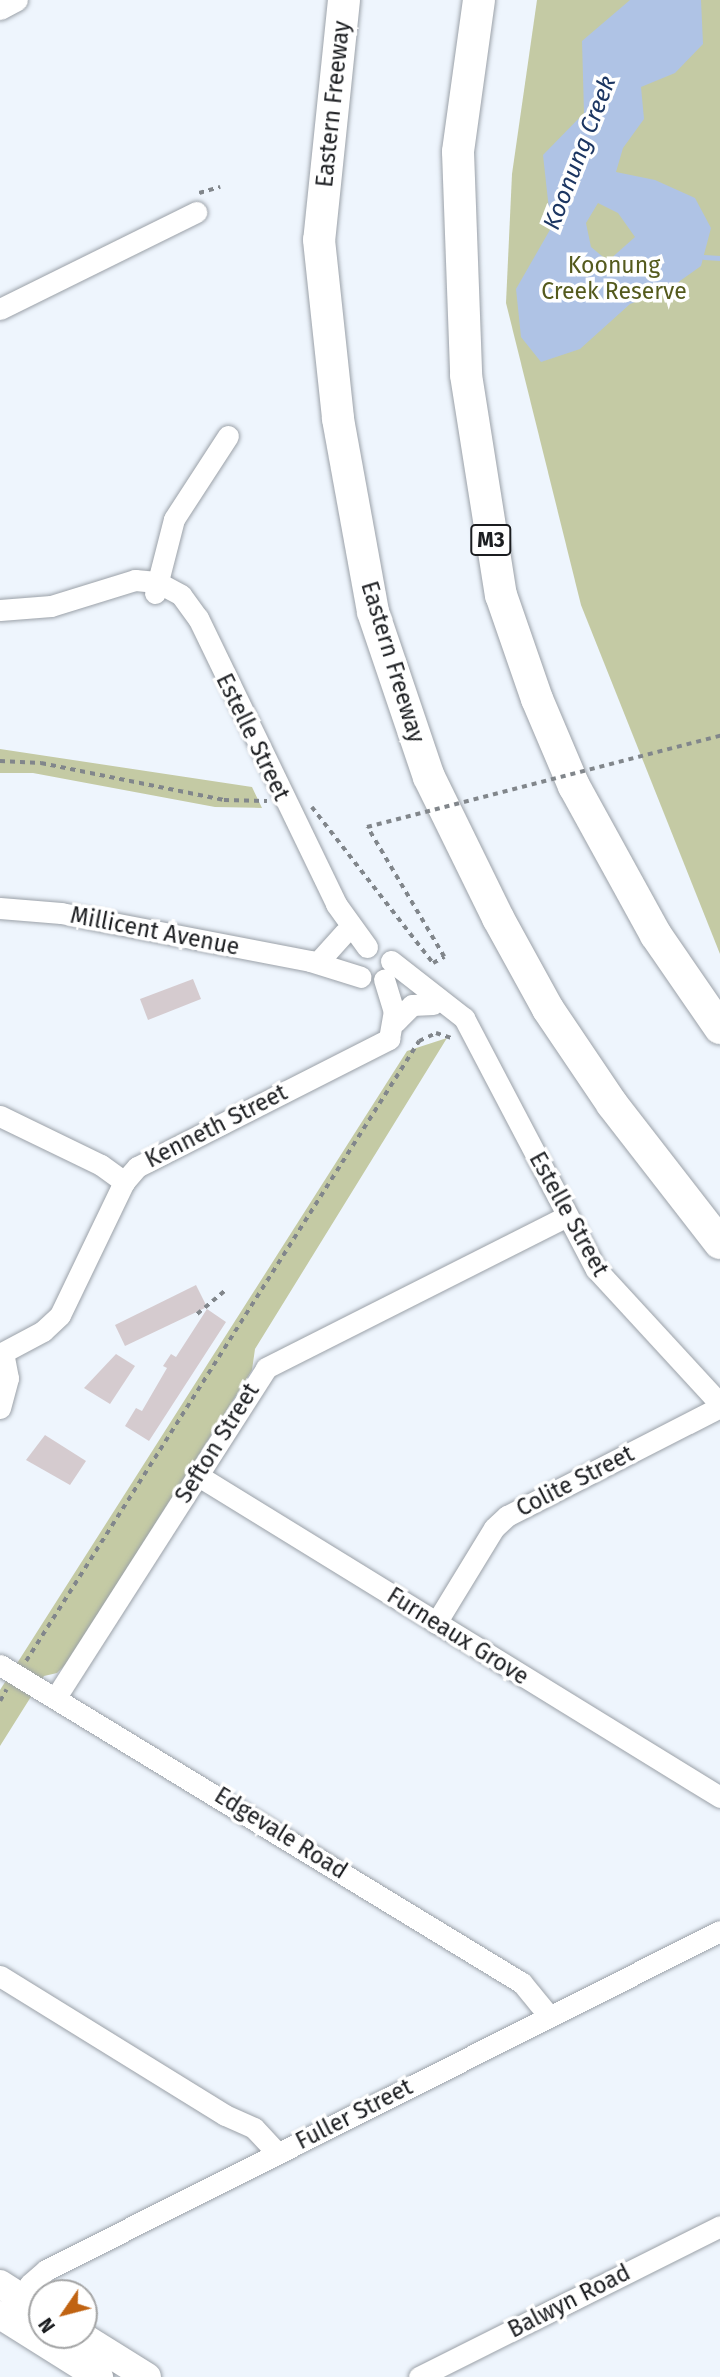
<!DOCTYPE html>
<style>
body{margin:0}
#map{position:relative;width:720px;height:2377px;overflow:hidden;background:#eef5fd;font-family:"Fira Sans",sans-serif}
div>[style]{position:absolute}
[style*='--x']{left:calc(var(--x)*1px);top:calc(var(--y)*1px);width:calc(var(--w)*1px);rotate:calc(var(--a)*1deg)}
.green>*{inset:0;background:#c4caa4}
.water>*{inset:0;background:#afc3e5}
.stream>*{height:5px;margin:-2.5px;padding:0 2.5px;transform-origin:2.5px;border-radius:2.5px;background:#afc3e5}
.building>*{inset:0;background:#d5cbcf}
.path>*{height:3.5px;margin-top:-1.75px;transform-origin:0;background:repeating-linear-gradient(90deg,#81868b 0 5px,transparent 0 10px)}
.roads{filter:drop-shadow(0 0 2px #9ba1a8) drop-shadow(0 0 2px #9ba1a8)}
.minor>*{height:21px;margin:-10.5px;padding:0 10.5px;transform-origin:10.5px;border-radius:10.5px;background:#fff}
.major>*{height:28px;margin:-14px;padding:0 14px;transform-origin:14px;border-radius:14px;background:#fff}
.highway>*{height:32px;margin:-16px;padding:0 16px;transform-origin:16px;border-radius:16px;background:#fff}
.path-bridge>*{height:3.5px;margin-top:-1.75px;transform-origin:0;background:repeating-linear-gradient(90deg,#81868b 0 5px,transparent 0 10px)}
span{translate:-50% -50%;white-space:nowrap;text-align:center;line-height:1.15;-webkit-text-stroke:7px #fff;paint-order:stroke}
.shield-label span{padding:2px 5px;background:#fff;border:2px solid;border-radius:5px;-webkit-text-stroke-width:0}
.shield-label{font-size:21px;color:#1b1d20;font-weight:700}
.street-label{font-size:23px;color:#1b1d20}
.park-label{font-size:23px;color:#545a1d}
.water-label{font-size:24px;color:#1c3662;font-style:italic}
.north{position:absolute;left:28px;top:2279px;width:70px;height:70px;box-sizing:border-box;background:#fff;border:2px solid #a4a5a6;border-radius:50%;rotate:235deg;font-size:19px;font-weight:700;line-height:28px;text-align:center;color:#1b1d20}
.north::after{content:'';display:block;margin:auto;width:24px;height:32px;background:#c06312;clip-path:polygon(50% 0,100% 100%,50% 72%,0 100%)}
</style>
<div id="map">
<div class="green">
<div style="clip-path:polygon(537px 0,720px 0,720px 954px,581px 605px,506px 303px,512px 174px)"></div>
<div style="clip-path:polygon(0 749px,252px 787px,262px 808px,215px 807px,33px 773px,0 773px)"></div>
<div style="clip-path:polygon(447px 1038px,255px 1349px,252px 1370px,68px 1662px,57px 1673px,44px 1676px,0 1746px,0 1690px,407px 1051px)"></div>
</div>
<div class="water">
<div style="clip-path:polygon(evenodd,630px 0,701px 0,703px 44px,675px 73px,641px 87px,644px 119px,623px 148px,616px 172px,655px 180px,695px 198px,711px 228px,701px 266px,670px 288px,630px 304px,580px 349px,541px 362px,521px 337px,516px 289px,551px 228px,543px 155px,584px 113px,582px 41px,630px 0,598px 203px,618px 213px,635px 237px,608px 261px,591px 247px,586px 223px,598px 203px)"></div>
</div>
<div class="stream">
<div style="--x:704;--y:257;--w:16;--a:4"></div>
</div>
<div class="building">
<div style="clip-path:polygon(193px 979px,201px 999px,148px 1020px,140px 999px)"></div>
<div style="clip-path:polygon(196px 1285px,207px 1307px,125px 1346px,115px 1325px)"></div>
<div style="clip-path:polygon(207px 1309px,226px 1322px,149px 1441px,125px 1426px,136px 1408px,142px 1411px,167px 1368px,163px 1366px,171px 1354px,176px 1357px)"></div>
<div style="clip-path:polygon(116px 1354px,135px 1366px,110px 1404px,84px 1388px)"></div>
<div style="clip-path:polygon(45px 1435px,86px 1461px,70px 1485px,26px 1460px)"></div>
</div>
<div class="path">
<div style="--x:199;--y:193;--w:22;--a:-16"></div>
<div style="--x:0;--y:761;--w:41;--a:2.8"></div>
<div style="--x:41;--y:763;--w:187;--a:11.4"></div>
<div style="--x:224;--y:800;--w:43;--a:1.3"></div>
<div style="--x:312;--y:807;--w:197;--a:52.2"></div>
<div style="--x:433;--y:963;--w:13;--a:-29"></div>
<div style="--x:444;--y:957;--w:151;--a:-120.6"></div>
<div style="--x:197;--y:1314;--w:39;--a:-40"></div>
<div style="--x:26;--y:1661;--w:734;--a:-57.63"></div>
<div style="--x:419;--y:1041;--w:19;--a:-25"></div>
<div style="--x:436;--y:1033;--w:16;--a:18"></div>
<div style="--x:0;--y:1701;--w:13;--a:-61"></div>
</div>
<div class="roads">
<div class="minor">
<div style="--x:0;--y:9;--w:19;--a:-28"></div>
<div style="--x:0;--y:309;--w:219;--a:-26.3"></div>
<div style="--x:155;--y:593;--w:76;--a:-75.6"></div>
<div style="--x:174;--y:519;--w:99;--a:-57"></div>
<div style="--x:0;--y:610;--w:51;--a:-4.5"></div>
<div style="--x:51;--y:606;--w:88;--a:-17.2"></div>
<div style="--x:135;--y:580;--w:22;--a:5"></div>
<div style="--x:157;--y:582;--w:27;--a:28"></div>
<div style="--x:181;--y:595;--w:29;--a:54"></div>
<div style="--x:198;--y:618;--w:318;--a:64.2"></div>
<div style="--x:336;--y:904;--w:53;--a:54.2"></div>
<div style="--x:0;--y:908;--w:61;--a:4.7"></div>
<div style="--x:61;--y:913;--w:254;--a:10.9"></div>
<div style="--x:310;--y:961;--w:53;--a:17.4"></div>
<div style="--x:319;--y:961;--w:38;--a:-48"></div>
<div style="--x:391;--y:961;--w:93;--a:38"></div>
<div style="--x:464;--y:1018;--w:284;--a:62.3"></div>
<div style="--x:596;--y:1269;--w:183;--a:47.4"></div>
<div style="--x:395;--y:1022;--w:24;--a:-45"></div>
<div style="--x:412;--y:1005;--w:21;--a:-3"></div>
<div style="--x:0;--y:1116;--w:112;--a:25.9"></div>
<div style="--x:101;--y:1165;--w:29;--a:36"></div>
<div style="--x:0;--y:1354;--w:49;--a:-28.1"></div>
<div style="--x:43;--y:1331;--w:23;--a:-43"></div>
<div style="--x:60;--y:1315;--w:148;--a:-64.3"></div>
<div style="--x:124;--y:1182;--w:20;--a:-49"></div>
<div style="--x:137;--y:1167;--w:283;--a:-26.9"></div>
<div style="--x:389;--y:1039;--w:27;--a:-80"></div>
<div style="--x:394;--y:1012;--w:34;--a:-107"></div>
<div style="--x:0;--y:1408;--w:31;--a:-75"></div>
<div style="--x:8;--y:1378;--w:25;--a:-101"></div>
<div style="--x:197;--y:1475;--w:614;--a:31.62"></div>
<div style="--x:436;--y:1623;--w:111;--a:-58.6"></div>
<div style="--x:494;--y:1528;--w:18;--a:-43"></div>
<div style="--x:507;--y:1516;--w:239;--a:-27.1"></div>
<div style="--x:0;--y:1665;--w:611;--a:31.35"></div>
<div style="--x:522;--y:1983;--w:43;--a:50.7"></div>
<div style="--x:56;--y:1697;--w:390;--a:-57.4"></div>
<div style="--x:266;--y:1368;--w:337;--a:-26.8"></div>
<div style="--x:0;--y:1976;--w:264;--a:31.7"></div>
<div style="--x:225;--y:2115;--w:32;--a:24"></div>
<div style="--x:254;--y:2128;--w:34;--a:47"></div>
<div style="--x:15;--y:2310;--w:30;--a:-60"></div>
<div style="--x:30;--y:2284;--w:21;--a:-41"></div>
<div style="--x:46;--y:2270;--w:754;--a:-26.7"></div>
<div style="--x:419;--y:2377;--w:337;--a:-26.6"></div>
</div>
<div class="major">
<div style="--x:0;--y:2284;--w:50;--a:32.7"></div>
<div style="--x:0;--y:2315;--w:117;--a:32.1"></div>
<div style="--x:80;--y:2335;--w:79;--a:32.1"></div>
</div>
<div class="highway">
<div style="--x:344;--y:0;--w:241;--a:95.9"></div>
<div style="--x:319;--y:240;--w:180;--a:83.9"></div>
<div style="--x:338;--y:419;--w:196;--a:79.7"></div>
<div style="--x:373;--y:612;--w:174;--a:71.3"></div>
<div style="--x:429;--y:777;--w:157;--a:63.9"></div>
<div style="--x:498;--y:918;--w:104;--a:61.2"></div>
<div style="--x:548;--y:1009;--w:115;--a:56"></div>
<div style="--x:612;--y:1104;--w:176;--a:52.2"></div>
<div style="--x:479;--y:0;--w:153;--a:97.9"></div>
<div style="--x:458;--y:152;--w:223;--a:87.9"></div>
<div style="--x:466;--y:375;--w:223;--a:81"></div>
<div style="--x:501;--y:595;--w:110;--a:70.9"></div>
<div style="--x:537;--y:699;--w:95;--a:67"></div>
<div style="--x:574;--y:786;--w:170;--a:61.2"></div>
<div style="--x:656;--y:935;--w:113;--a:55.5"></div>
</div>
</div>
<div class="path-bridge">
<div style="--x:367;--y:827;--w:365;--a:-14.5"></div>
</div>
<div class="shield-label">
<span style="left:491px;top:540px">M3</span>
</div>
<div class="street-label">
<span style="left:333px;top:104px;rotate:-84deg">Eastern Freeway</span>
<span style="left:393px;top:662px;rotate:73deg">Eastern Freeway</span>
<span style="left:253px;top:737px;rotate:64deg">Estelle Street</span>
<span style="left:155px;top:931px;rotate:11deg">Millicent Avenue</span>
<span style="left:216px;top:1126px;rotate:-27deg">Kenneth Street</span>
<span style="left:569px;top:1214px;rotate:61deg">Estelle Street</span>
<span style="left:217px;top:1443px;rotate:-58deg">Sefton Street</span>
<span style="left:575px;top:1481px;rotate:-27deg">Colite Street</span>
<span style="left:458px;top:1636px;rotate:32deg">Furneaux Grove</span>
<span style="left:281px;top:1833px;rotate:32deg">Edgevale Road</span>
<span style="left:354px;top:2114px;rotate:-27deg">Fuller Street</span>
<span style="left:569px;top:2301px;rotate:-27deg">Balwyn Road</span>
</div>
<div class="park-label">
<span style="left:614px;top:278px">Koonung<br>Creek Reserve</span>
</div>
<div class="water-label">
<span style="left:580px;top:153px;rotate:-69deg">Koonung Creek</span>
</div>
<div class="north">N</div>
</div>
